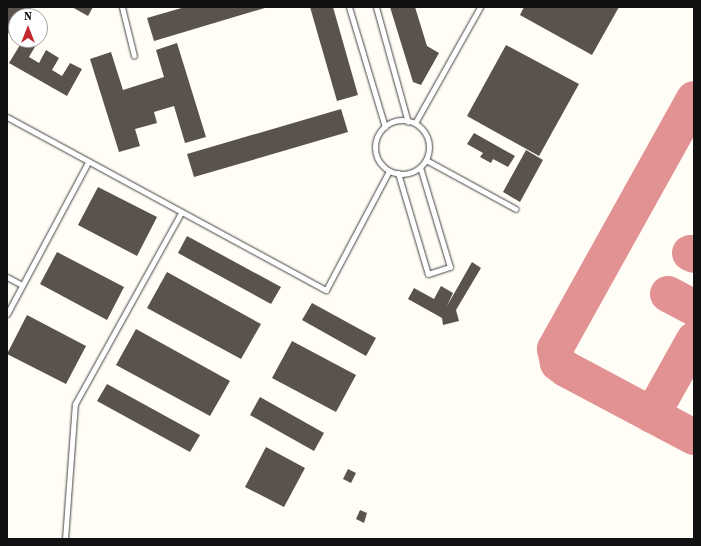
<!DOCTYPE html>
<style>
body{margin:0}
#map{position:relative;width:701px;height:546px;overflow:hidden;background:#fffdf5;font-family:"Source Serif 4",serif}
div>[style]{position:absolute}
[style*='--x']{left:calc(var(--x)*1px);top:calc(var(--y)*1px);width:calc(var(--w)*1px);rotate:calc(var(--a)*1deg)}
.taxiway>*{height:36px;margin:-18px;padding:0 18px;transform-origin:18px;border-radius:18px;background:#e29292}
.building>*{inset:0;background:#5a524d}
.roads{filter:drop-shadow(0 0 1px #444) drop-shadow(0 0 1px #444)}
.lane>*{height:5px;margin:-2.5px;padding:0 2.5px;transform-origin:2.5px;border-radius:2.5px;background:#fff}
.lane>.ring{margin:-2.5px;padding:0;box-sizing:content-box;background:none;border:5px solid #fff;border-radius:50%}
span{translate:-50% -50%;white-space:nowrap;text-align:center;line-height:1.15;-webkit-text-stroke:4px #fff;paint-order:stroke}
.frame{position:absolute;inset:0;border:8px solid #111;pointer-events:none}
.north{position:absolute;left:8px;top:8px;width:40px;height:40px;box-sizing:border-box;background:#fff;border:1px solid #a0a0a0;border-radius:50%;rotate:0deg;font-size:11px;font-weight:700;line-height:16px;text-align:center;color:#111}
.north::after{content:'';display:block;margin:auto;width:14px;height:18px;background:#c4262e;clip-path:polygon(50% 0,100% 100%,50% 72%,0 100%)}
</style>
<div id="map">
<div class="taxiway">
<div style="--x:694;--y:99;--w:286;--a:119.1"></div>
<div style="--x:555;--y:349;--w:14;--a:78"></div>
<div style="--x:558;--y:363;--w:10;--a:37"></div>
<div style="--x:566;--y:369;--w:145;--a:28"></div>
<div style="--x:690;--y:253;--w:4;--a:27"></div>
<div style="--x:668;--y:294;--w:30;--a:28"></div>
<div style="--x:652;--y:415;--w:86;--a:-60.8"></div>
</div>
<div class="building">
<div style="clip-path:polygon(7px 7px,31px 7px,26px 16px,16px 16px,14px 36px,7px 32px)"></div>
<div style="clip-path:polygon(72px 7px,93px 7px,88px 16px)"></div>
<div style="clip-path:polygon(185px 7px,268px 7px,154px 41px,147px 18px)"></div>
<div style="clip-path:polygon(310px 7px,333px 7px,358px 95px,337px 101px)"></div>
<div style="clip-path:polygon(390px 7px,415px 7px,427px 46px,439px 53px,421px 85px,413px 82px)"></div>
<div style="clip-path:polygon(524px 7px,619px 7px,592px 55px,520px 15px)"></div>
<div style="clip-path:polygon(23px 40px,36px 45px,29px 57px,39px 63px,46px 50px,59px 58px,52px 70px,62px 76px,70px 63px,82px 69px,67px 96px,9px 63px)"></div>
<div style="clip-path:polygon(177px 43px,206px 137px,185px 143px,174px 106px,154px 112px,157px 123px,135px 129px,140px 146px,119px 152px,90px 59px,111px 52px,123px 90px,164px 77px,156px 50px)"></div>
<div style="clip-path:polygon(506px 45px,579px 84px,539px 156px,467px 116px)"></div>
<div style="clip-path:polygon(341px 109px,348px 132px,194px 177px,187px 154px)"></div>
<div style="clip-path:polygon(474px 133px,515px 156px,508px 167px,493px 159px,491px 163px,480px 157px,483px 153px,467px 144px)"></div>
<div style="clip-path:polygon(526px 150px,543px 160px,520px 202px,503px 192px)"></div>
<div style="clip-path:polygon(98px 187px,157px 217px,137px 256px,78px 225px)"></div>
<div style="clip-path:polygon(187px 236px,281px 287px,271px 304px,178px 253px)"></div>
<div style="clip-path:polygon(57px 252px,124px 287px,107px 320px,40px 284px)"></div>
<div style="clip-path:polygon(472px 262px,481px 268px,456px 310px,459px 321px,443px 325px,442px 318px,408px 299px,414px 288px,434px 299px,441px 286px,453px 293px,447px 306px)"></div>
<div style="clip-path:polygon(167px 272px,261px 324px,241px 359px,147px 308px)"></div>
<div style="clip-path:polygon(312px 303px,376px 338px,366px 356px,302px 320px)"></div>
<div style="clip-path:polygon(27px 315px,86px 346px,66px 384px,7px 354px)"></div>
<div style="clip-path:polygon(136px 329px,230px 381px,210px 416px,116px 365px)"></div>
<div style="clip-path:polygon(292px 341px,356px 375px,336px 412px,272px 378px)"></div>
<div style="clip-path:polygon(107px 384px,200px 435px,190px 452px,97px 401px)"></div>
<div style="clip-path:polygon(260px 397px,324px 433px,314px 451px,250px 415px)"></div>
<div style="clip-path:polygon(266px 447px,305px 468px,284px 507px,245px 487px)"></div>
<div style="clip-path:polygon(348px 469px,356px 473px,351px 483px,343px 479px)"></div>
<div style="clip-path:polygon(360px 510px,367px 513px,364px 523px,356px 519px)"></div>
</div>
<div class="roads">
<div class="lane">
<div style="--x:122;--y:7;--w:50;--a:76.2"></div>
<div style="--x:349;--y:7;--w:125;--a:73.3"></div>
<div style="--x:376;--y:7;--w:119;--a:74.5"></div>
<div style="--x:7;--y:117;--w:363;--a:28.5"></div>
<div style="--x:326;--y:290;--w:135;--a:-62.1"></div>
<div class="ring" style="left:375px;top:120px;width:49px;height:49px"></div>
<div style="--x:415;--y:123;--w:133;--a:-60.7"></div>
<div style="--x:426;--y:160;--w:102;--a:28.6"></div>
<div style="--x:398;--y:173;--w:105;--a:73.5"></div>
<div style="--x:428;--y:274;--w:23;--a:-18"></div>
<div style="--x:450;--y:267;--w:104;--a:-106.7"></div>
<div style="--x:7;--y:277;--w:17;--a:28"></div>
<div style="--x:7;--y:314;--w:172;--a:-61.9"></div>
<div style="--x:65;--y:539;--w:135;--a:-85.8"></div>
<div style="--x:75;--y:404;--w:218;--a:-61"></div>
</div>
</div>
<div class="frame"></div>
<div class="north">N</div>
</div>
